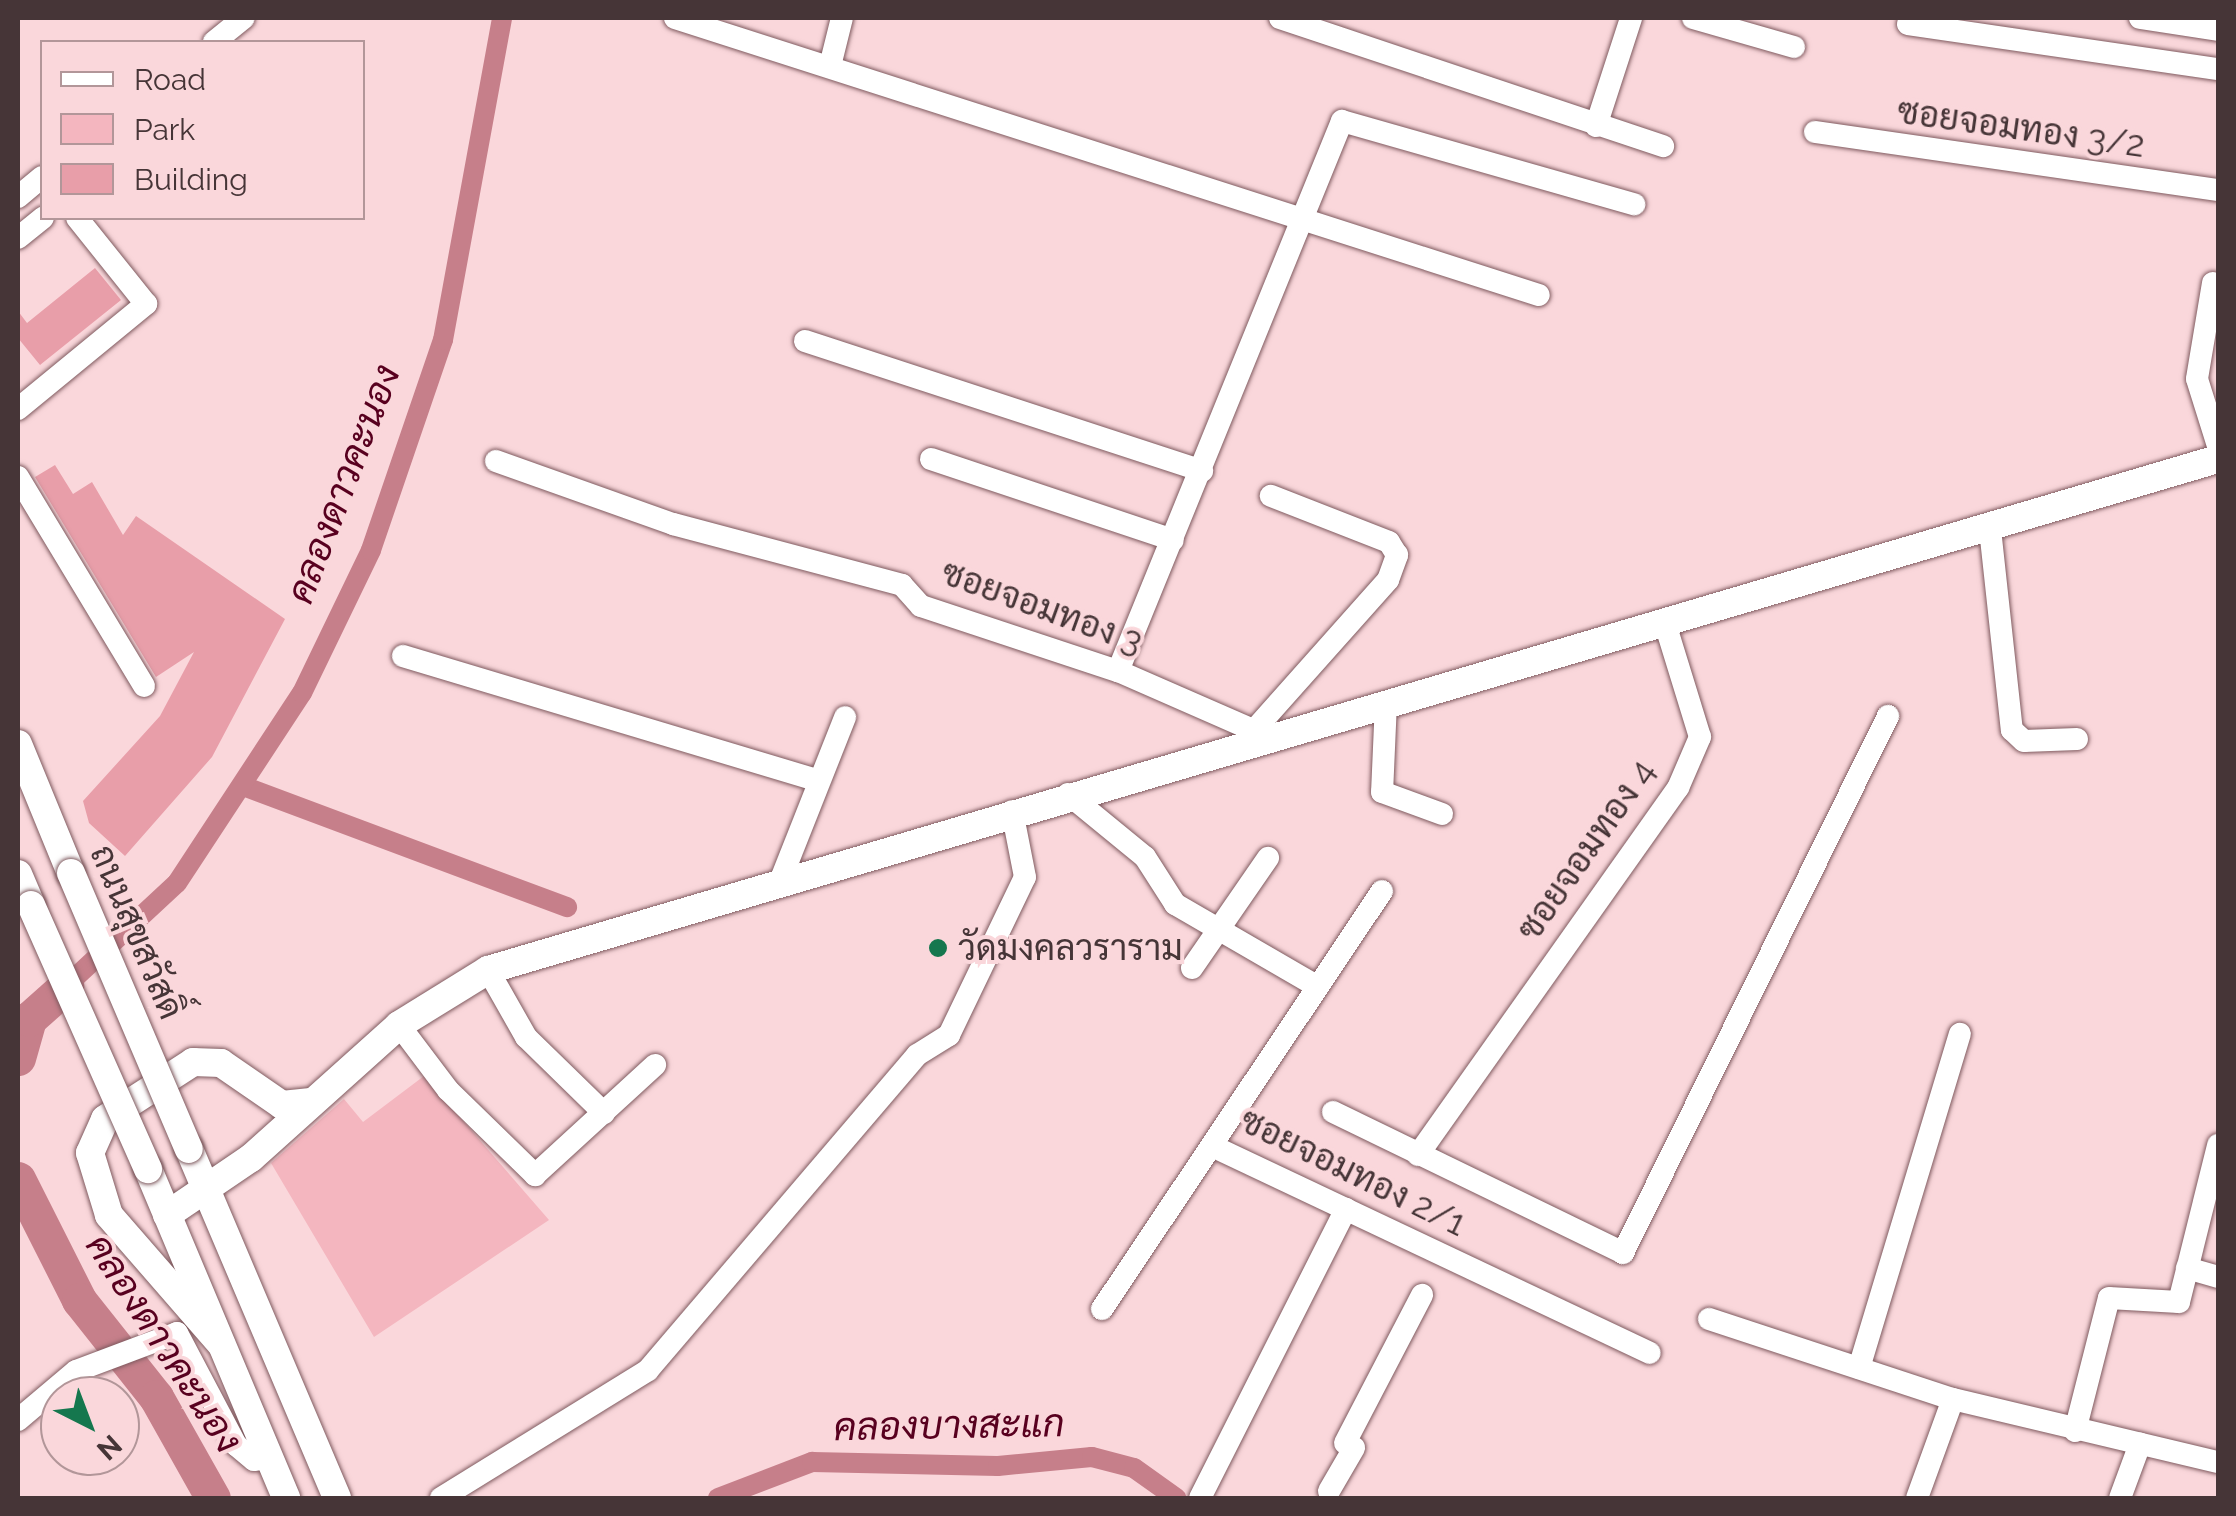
<!DOCTYPE html>
<meta charset="utf-8">
<style>
body{margin:0}
#map{position:relative;width:2236px;height:1516px;overflow:hidden;background:#fad7db;font-family:Raleway,Sarabun,sans-serif}
div>[style]{position:absolute}
[style*='--x']{left:calc(var(--x)*1px);top:calc(var(--y)*1px);width:calc(var(--w)*1px);rotate:calc(var(--a)*1deg)}
.green>*{inset:0;background:#f4b6bf}
.canal>*{height:20px;margin:-10px;padding:0 10px;transform-origin:10px;border-radius:10px;background:#c67f8a}
.river>*{height:35px;margin:-17.5px;padding:0 17.5px;transform-origin:17.5px;border-radius:17.5px;background:#c67f8a}
.building>*{inset:0;background:#e89ea9}
.roads{filter:drop-shadow(0 0 2px #7f5a5f) drop-shadow(0 0 2px #7f5a5f)}
.minor>*{height:22px;margin:-11px;padding:0 11px;transform-origin:11px;border-radius:11px;background:#fff}
.major>*{height:28px;margin:-14px;padding:0 14px;transform-origin:14px;border-radius:14px;background:#fff}
.bridges{filter:drop-shadow(0 0 2px #7f5a5f) drop-shadow(0 0 2px #7f5a5f)}
.major-bridge>*{height:28px;margin:-14px;padding:0 14px;transform-origin:14px;border-radius:14px;background:#fff}
.dots>*{width:28px;height:28px;translate:-50% -50%;box-sizing:border-box;border:5px solid #fad7db;border-radius:50%}
span{translate:-50% -50%;white-space:nowrap;text-align:center;line-height:1.15;-webkit-text-stroke:8px #fad7db;paint-order:stroke}
.street-label{font-size:35px;color:#463537}
.poi-label{font-size:35px;color:#463537}
.left{translate:0 -50%;text-align:left}
.water-label{font-size:38px;color:#58001f;font-style:italic}
.frame{position:absolute;inset:0;border:20px solid #463537;pointer-events:none}
.legend{position:absolute;left:40px;top:40px;width:325px;height:180px;box-sizing:border-box;background:#fad7db;border:2px solid #b29699;margin:0;padding:12px 18px;list-style:none;font-size:30px;color:#463537}
.legend li{display:flex;align-items:center;gap:20px;height:50px}
.legend b{width:50px;border:2px solid #b29699}
.north{position:absolute;left:40px;top:1376px;width:100px;height:100px;box-sizing:border-box;background:#fad7db;border:2px solid #b29699;border-radius:50%;rotate:138deg;font-size:28px;font-weight:700;line-height:40px;text-align:center;color:#463537}
.north::after{content:'';display:block;margin:auto;width:35px;height:45px;background:#15774e;clip-path:polygon(50% 0,100% 100%,50% 72%,0 100%)}
</style>
<div id="map">
<div class="green">
<div style="clip-path:polygon(424px 1076px,549px 1220px,374px 1337px,271px 1163px,344px 1099px,363px 1122px)"></div>
</div>
<div class="canal">
<div style="--x:243;--y:786;--w:346;--a:20.5"></div>
<div style="--x:66;--y:986;--w:151;--a:-42.9"></div>
<div style="--x:177;--y:883;--w:227;--a:-56.7"></div>
<div style="--x:302;--y:693;--w:159;--a:-64.2"></div>
<div style="--x:371;--y:550;--w:222;--a:-71.1"></div>
<div style="--x:443;--y:340;--w:327;--a:-79.6"></div>
<div style="--x:718;--y:1498;--w:101;--a:-21"></div>
<div style="--x:812;--y:1462;--w:186;--a:1.2"></div>
<div style="--x:998;--y:1466;--w:94;--a:-5.5"></div>
<div style="--x:1092;--y:1457;--w:43;--a:14.7"></div>
<div style="--x:1134;--y:1468;--w:52;--a:35.5"></div>
</div>
<div class="river">
<div style="--x:18;--y:1058;--w:41;--a:-74.2"></div>
<div style="--x:29;--y:1019;--w:50;--a:-41.7"></div>
<div style="--x:18;--y:1179;--w:136;--a:63.2"></div>
<div style="--x:79;--y:1300;--w:124;--a:51.6"></div>
<div style="--x:156;--y:1397;--w:116;--a:60.6"></div>
</div>
<div class="building">
<div style="clip-path:polygon(95px 268px,121px 300px,40px 365px,18px 338px,18px 311px,27px 323px)"></div>
<div style="clip-path:polygon(55px 465px,73px 494px,92px 482px,123px 535px,136px 516px,285px 619px,212px 757px,125px 856px,89px 823px,83px 801px,160px 716px,194px 652px,156px 677px,35px 477px)"></div>
</div>
<div class="roads">
<div class="minor">
<div style="--x:675;--y:18;--w:907;--a:17.78"></div>
<div style="--x:1280;--y:18;--w:404;--a:18.5"></div>
<div style="--x:1693;--y:18;--w:105;--a:16"></div>
<div style="--x:2140;--y:18;--w:79;--a:8.7"></div>
<div style="--x:1908;--y:24;--w:313;--a:8.3"></div>
<div style="--x:214;--y:42;--w:38;--a:-39"></div>
<div style="--x:830;--y:66;--w:49;--a:-76"></div>
<div style="--x:1596;--y:126;--w:114;--a:-72"></div>
<div style="--x:1815;--y:132;--w:407;--a:8.2"></div>
<div style="--x:18;--y:197;--w:31;--a:-40"></div>
<div style="--x:18;--y:238;--w:32;--a:-39"></div>
<div style="--x:2213;--y:283;--w:97;--a:99.5"></div>
<div style="--x:2197;--y:379;--w:70;--a:72.6"></div>
<div style="--x:805;--y:341;--w:418;--a:18.1"></div>
<div style="--x:18;--y:409;--w:166;--a:-39.4"></div>
<div style="--x:146;--y:304;--w:110;--a:-128.7"></div>
<div style="--x:931;--y:459;--w:255;--a:18.5"></div>
<div style="--x:496;--y:461;--w:188;--a:19.6"></div>
<div style="--x:673;--y:524;--w:237;--a:14.9"></div>
<div style="--x:902;--y:585;--w:28;--a:48"></div>
<div style="--x:921;--y:606;--w:207;--a:18.3"></div>
<div style="--x:1118;--y:671;--w:165;--a:23.6"></div>
<div style="--x:18;--y:477;--w:244;--a:58.9"></div>
<div style="--x:1990;--y:529;--w:202;--a:83.8"></div>
<div style="--x:2012;--y:730;--w:16;--a:43"></div>
<div style="--x:2024;--y:741;--w:53;--a:-2.2"></div>
<div style="--x:403;--y:656;--w:434;--a:16.7"></div>
<div style="--x:1118;--y:671;--w:594;--a:-67.84"></div>
<div style="--x:1342;--y:121;--w:304;--a:15.9"></div>
<div style="--x:1386;--y:702;--w:90;--a:92.5"></div>
<div style="--x:1382;--y:792;--w:64;--a:20.1"></div>
<div style="--x:1257;--y:727;--w:197;--a:-48.3"></div>
<div style="--x:1388;--y:580;--w:27;--a:-70"></div>
<div style="--x:1397;--y:555;--w:15;--a:-122"></div>
<div style="--x:1389;--y:542;--w:127;--a:-158.7"></div>
<div style="--x:1068;--y:794;--w:99;--a:39.3"></div>
<div style="--x:1145;--y:857;--w:56;--a:57.4"></div>
<div style="--x:1175;--y:904;--w:165;--a:30.1"></div>
<div style="--x:781;--y:879;--w:174;--a:-68.4"></div>
<div style="--x:1192;--y:968;--w:134;--a:-55.4"></div>
<div style="--x:488;--y:970;--w:77;--a:60.4"></div>
<div style="--x:526;--y:1037;--w:109;--a:44.3"></div>
<div style="--x:399;--y:1025;--w:81;--a:53"></div>
<div style="--x:448;--y:1090;--w:122;--a:44.3"></div>
<div style="--x:535;--y:1175;--w:163;--a:-42.5"></div>
<div style="--x:1333;--y:1112;--w:322;--a:25.9"></div>
<div style="--x:1623;--y:1253;--w:599;--a:-63.73"></div>
<div style="--x:1212;--y:1146;--w:484;--a:25.3"></div>
<div style="--x:1418;--y:1155;--w:450;--a:-54.7"></div>
<div style="--x:1678;--y:788;--w:56;--a:-66.7"></div>
<div style="--x:1700;--y:737;--w:122;--a:-107.1"></div>
<div style="--x:2187;--y:1268;--w:32;--a:16"></div>
<div style="--x:1102;--y:1309;--w:503;--a:-56.18"></div>
<div style="--x:1709;--y:1319;--w:257;--a:18.2"></div>
<div style="--x:1953;--y:1399;--w:272;--a:13.4"></div>
<div style="--x:1859;--y:1368;--w:349;--a:-73.2"></div>
<div style="--x:18;--y:1420;--w:76;--a:-40.2"></div>
<div style="--x:76;--y:1371;--w:108;--a:-20.6"></div>
<div style="--x:177;--y:1333;--w:127;--a:62.2"></div>
<div style="--x:236;--y:1445;--w:23;--a:40"></div>
<div style="--x:254;--y:1460;--w:15;--a:-8"></div>
<div style="--x:2075;--y:1431;--w:137;--a:-75.7"></div>
<div style="--x:2109;--y:1298;--w:70;--a:3.3"></div>
<div style="--x:2179;--y:1302;--w:162;--a:-76"></div>
<div style="--x:1345;--y:1443;--w:167;--a:-62.5"></div>
<div style="--x:1329;--y:1491;--w:50;--a:-59.8"></div>
<div style="--x:441;--y:1498;--w:243;--a:-31.7"></div>
<div style="--x:648;--y:1370;--w:414;--a:-49.5"></div>
<div style="--x:917;--y:1055;--w:38;--a:-32"></div>
<div style="--x:949;--y:1035;--w:175;--a:-64.3"></div>
<div style="--x:1025;--y:877;--w:67;--a:-101.1"></div>
<div style="--x:1200;--y:1498;--w:324;--a:-63.2"></div>
<div style="--x:1917;--y:1498;--w:105;--a:-70"></div>
<div style="--x:2120;--y:1498;--w:58;--a:-69.7"></div>
</div>
<div class="major">
<div style="--x:18;--y:744;--w:139;--a:67.7"></div>
<div style="--x:18;--y:874;--w:34;--a:67"></div>
<div style="--x:189;--y:1149;--w:379;--a:67"></div>
<div style="--x:148;--y:1169;--w:357;--a:67.2"></div>
<div style="--x:167;--y:1215;--w:102;--a:-34.2"></div>
<div style="--x:251;--y:1158;--w:199;--a:-41.9"></div>
<div style="--x:399;--y:1025;--w:105;--a:-31.7"></div>
<div style="--x:488;--y:970;--w:1804;--a:-16.46"></div>
<div style="--x:221;--y:1344;--w:171;--a:-131"></div>
<div style="--x:109;--y:1215;--w:65;--a:-107"></div>
<div style="--x:90;--y:1153;--w:37;--a:-66"></div>
<div style="--x:105;--y:1119;--w:105;--a:-32.9"></div>
<div style="--x:193;--y:1062;--w:28;--a:2"></div>
<div style="--x:221;--y:1063;--w:74;--a:34.5"></div>
<div style="--x:282;--y:1105;--w:29;--a:-6"></div>
</div>
</div>
<div class="bridges">
<div class="major-bridge">
<div style="--x:71;--y:873;--w:300;--a:66.9"></div>
<div style="--x:31;--y:905;--w:289;--a:66.1"></div>
</div>
</div>
<div class="dots">
<div style="left:938px;top:948px;background:#15774e"></div>
</div>
<div class="street-label">
<span style="left:2021px;top:128px;rotate:8deg">ซอยจอมทอง 3/2</span>
<span style="left:1042px;top:607px;rotate:20deg">ซอยจอมทอง 3</span>
<span style="left:1586px;top:850px;rotate:-55deg">ซอยจอมทอง 4</span>
<span style="left:137px;top:932px;rotate:67deg">ถนนสุขสวัสดิ์</span>
<span style="left:1353px;top:1172px;rotate:26deg">ซอยจอมทอง 2/1</span>
</div>
<div class="poi-label">
<span class="left" style="left:958px;top:948px">วัดมงคลวราราม</span>
</div>
<div class="water-label">
<span style="left:343px;top:484px;rotate:-69deg">คลองดาวคะนอง</span>
<span style="left:164px;top:1343px;rotate:57deg">คลองดาวคะนอง</span>
<span style="left:949px;top:1425px;rotate:-1deg">คลองบางสะแก</span>
</div>
<div class="frame"></div>
<ul class="legend">
<li><b style="height:12px;background:#fff"></b>Road</li>
<li><b style="height:28px;background:#f4b6bf"></b>Park</li>
<li><b style="height:28px;background:#e89ea9"></b>Building</li>
</ul>
<div class="north">N</div>
</div>
